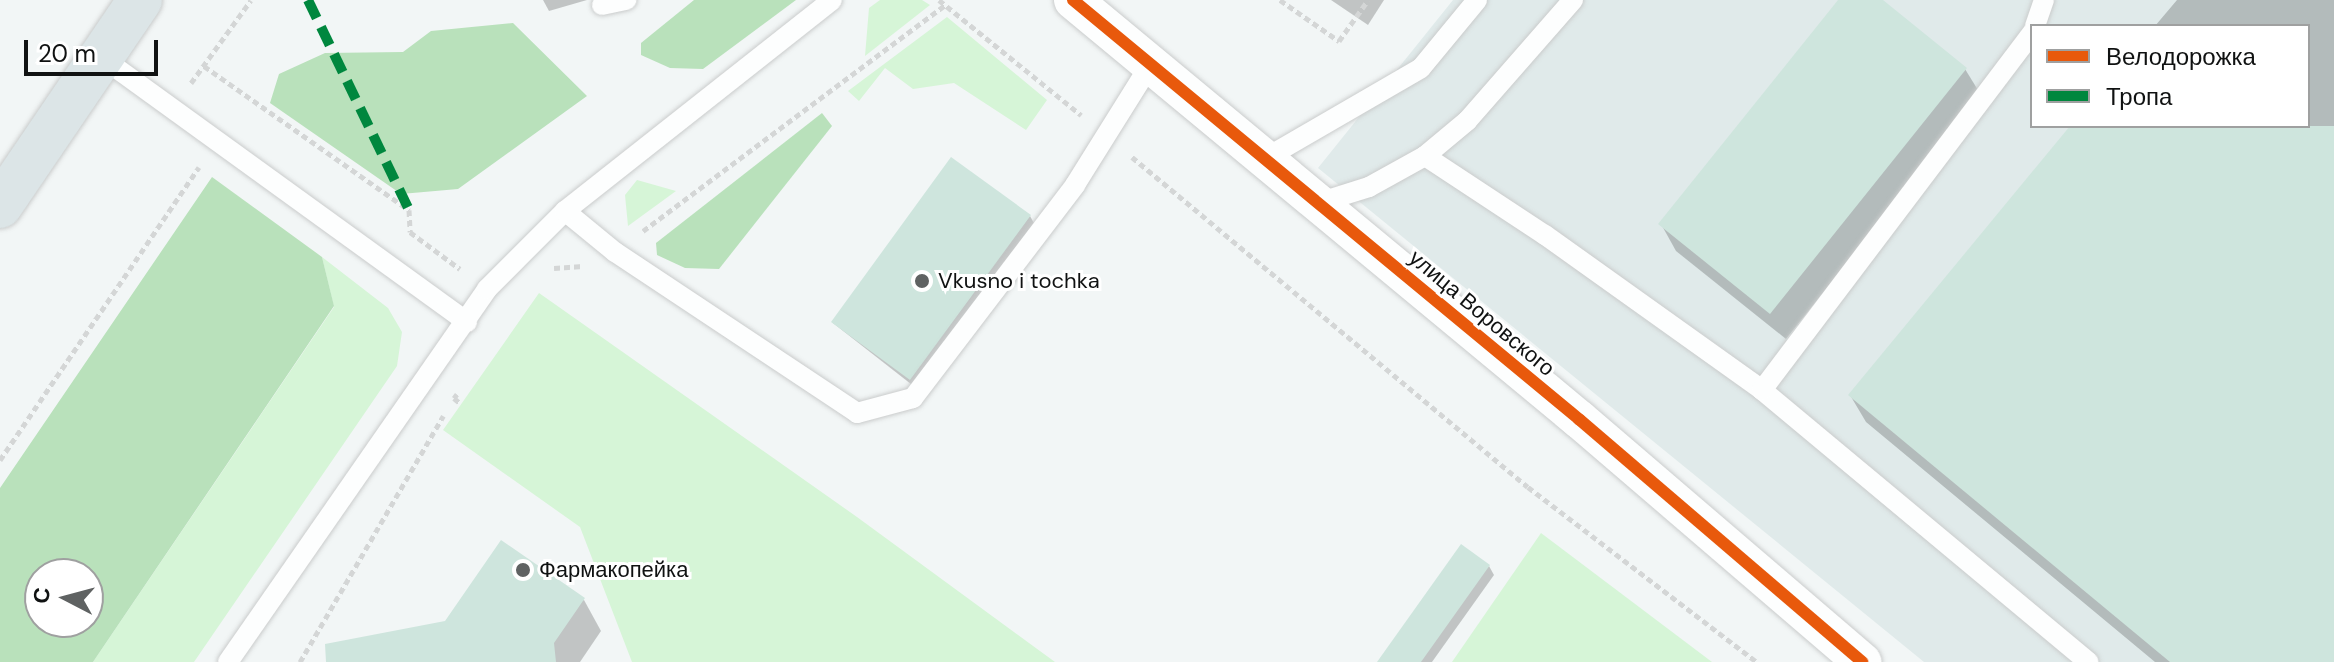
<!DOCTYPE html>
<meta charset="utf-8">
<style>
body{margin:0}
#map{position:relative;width:2334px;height:662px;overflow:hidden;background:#f2f6f6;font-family:"DM Sans",sans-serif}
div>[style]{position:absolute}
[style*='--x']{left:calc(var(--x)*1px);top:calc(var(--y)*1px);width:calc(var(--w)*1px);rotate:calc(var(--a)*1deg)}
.built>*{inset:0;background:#e0eaea}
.green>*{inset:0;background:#d6f5d7}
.forest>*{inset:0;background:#b9e1bb}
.shadow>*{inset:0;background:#0003}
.building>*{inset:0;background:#cee5dd}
.path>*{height:5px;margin-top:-2.5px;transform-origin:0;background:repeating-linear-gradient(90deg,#d4d6d6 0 6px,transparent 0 10px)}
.roads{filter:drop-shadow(0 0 2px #cacccc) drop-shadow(0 0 2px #cacccc)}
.service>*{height:20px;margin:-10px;padding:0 10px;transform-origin:10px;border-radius:10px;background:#fdfefe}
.minor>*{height:38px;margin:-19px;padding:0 19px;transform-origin:19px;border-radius:19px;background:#fdfefe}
.primary>*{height:44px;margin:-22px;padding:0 22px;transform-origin:22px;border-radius:22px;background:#dce5e7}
.quiet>*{height:10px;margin-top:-5px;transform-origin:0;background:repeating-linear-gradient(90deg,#00873e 0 20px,transparent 0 30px)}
.cycleway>*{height:12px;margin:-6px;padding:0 6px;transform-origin:6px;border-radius:6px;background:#e8590c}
.dots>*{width:22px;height:22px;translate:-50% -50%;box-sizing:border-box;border:4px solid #fff;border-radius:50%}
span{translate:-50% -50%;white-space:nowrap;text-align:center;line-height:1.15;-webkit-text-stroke:6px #fff;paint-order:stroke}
.poi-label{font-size:22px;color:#101212}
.left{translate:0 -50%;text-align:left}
.street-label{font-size:22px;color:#101212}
.legend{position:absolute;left:2030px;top:24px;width:280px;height:104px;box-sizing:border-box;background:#fff;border:2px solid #9fa0a0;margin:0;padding:10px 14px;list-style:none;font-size:24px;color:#101212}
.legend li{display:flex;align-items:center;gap:16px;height:40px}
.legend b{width:40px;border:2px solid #9fa0a0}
.north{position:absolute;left:24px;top:558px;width:80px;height:80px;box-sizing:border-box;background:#fff;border:2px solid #9fa0a0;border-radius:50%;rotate:276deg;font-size:22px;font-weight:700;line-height:32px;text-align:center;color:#101212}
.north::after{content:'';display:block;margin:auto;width:28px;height:36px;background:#5f6262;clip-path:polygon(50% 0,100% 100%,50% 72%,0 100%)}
.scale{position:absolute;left:24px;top:40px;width:134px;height:36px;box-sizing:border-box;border:4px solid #101212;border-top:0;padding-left:10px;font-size:24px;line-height:28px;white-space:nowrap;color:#101212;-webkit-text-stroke:6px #fff;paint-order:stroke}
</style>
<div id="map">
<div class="built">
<div style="clip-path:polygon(evenodd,1453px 0,2334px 0,2334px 662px,1924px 662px,1318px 168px,1453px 0,2032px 26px,2308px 26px,2308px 126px,2032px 126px,2032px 26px)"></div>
</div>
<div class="green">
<div style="clip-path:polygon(880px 0,922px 0,930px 5px,865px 56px,869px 8px)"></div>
<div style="clip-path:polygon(947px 17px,1047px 100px,1026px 130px,954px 83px,913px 89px,885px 68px,859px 101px,848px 91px)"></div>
<div style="clip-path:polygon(637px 180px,676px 191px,628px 226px,625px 195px)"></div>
<div style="clip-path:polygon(322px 257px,388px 308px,402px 332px,397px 366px,194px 662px,93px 662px,334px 307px)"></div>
<div style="clip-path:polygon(539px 293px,857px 517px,1055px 662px,632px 662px,580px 527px,443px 430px)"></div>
<div style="clip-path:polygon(1541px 533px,1712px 662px,1452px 662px)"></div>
</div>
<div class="forest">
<div style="clip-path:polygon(694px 0,796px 0,703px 69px,670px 68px,641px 55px,641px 43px)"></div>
<div style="clip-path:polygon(513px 23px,587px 96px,458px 189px,401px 194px,270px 103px,279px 74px,325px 53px,403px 52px,431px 31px)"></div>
<div style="clip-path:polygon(822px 113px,832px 126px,719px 269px,685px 268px,657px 255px,656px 243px)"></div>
<div style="clip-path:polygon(evenodd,212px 177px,322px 257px,334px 306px,93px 662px,0 662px,0 488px,212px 177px,88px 574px,88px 622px,40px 622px,40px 574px,88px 574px)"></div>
</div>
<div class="shadow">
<div style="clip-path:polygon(543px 0,587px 0,549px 11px)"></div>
<div style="clip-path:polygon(1331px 0,1384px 0,1368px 25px)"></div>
<div style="clip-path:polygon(1840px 0,1880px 0,1965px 69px,1981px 95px,1786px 339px,1676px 251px,1661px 224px)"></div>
<div style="clip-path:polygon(2177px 0,2334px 0,2334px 662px,2155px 662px,1866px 422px,1850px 395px,2073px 126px,2308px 126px,2308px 26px,2155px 26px)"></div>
<div style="clip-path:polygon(1030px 216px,1035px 225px,916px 388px,833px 323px)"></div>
<div style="clip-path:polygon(1489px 566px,1494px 575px,1432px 662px,1394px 662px)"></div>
<div style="clip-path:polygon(584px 600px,601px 631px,580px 662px,346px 662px)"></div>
</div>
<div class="building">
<div style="clip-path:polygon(1838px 0,1883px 0,1967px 68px,1770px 314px,1658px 224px)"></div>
<div style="clip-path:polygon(2070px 126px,2334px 126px,2334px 662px,2170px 662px,1848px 395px)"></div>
<div style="clip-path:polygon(951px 157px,1031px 215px,910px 380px,831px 322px)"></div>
<div style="clip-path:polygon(501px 540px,585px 598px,554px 643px,556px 662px,326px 662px,325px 644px,445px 621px)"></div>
<div style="clip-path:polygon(1461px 544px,1490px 565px,1421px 662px,1377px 662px)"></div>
</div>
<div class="path">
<div style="--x:939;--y:0;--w:183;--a:39"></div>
<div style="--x:1280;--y:0;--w:72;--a:34.8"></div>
<div style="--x:1339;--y:41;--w:50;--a:-54.7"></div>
<div style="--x:204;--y:66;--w:251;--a:35.1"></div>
<div style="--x:409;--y:210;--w:22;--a:87"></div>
<div style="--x:410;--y:232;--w:62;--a:36.5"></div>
<div style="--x:191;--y:83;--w:102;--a:-54.1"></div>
<div style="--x:1132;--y:157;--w:515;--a:39.81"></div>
<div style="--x:1528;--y:487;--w:288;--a:37.4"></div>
<div style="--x:643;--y:231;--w:379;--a:-36.8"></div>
<div style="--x:554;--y:268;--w:29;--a:-4"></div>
<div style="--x:457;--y:394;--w:5;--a:127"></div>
<div style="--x:454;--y:398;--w:9;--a:41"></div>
<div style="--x:0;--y:460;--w:354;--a:-55.8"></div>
<div style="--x:300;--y:662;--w:285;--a:-59.8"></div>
</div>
<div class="roads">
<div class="service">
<div style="--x:602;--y:5;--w:25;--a:-12"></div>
<div style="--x:2035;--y:26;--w:28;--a:-71"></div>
<div style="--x:101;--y:57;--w:452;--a:35.9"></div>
<div style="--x:1425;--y:156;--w:55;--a:-39.8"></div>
<div style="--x:1467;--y:121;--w:161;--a:-48.8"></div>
<div style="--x:1266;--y:158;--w:179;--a:-30.1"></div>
<div style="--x:1421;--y:68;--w:88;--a:-50.5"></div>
<div style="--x:1318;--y:203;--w:53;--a:-17.4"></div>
<div style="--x:1369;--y:187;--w:64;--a:-29"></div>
<div style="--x:1425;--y:156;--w:144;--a:33.4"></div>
<div style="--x:1545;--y:235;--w:267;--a:35.5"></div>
<div style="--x:1762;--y:390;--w:425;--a:39.8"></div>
<div style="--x:565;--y:211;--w:65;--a:39.4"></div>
<div style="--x:615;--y:252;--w:291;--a:33.6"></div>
<div style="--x:857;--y:413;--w:58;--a:-15"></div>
<div style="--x:913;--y:398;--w:268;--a:-52.7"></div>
<div style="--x:1075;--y:185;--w:142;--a:-58"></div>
<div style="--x:1762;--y:390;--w:448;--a:-52.9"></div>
<div style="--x:228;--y:662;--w:454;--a:-55.2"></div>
<div style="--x:487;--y:289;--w:110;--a:-45"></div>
<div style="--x:565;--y:211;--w:340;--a:-38.3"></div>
</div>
<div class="minor">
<div style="--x:1073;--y:0;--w:658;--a:39.64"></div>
<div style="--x:1580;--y:420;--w:372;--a:40.6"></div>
</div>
<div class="primary">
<div style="--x:0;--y:206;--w:249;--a:-55.8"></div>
</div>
</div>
<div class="quiet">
<div style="--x:308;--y:0;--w:233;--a:64.3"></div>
</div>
<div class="cycleway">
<div style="--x:1073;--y:0;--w:658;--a:39.64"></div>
<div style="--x:1580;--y:420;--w:372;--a:40.6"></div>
</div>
<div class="dots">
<div style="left:922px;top:281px;background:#5f6262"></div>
<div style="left:523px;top:570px;background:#5f6262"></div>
</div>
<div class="poi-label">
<span class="left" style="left:938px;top:281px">Vkusno i tochka</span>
<span class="left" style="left:539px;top:570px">Фармакопейка</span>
</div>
<div class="street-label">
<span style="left:1482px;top:313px;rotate:40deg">улица Воровского</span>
</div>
<ul class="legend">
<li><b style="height:10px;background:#e8590c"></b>Велодорожка</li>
<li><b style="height:10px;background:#00873e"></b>Тропа</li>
</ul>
<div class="north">С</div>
<div class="scale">20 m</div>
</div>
